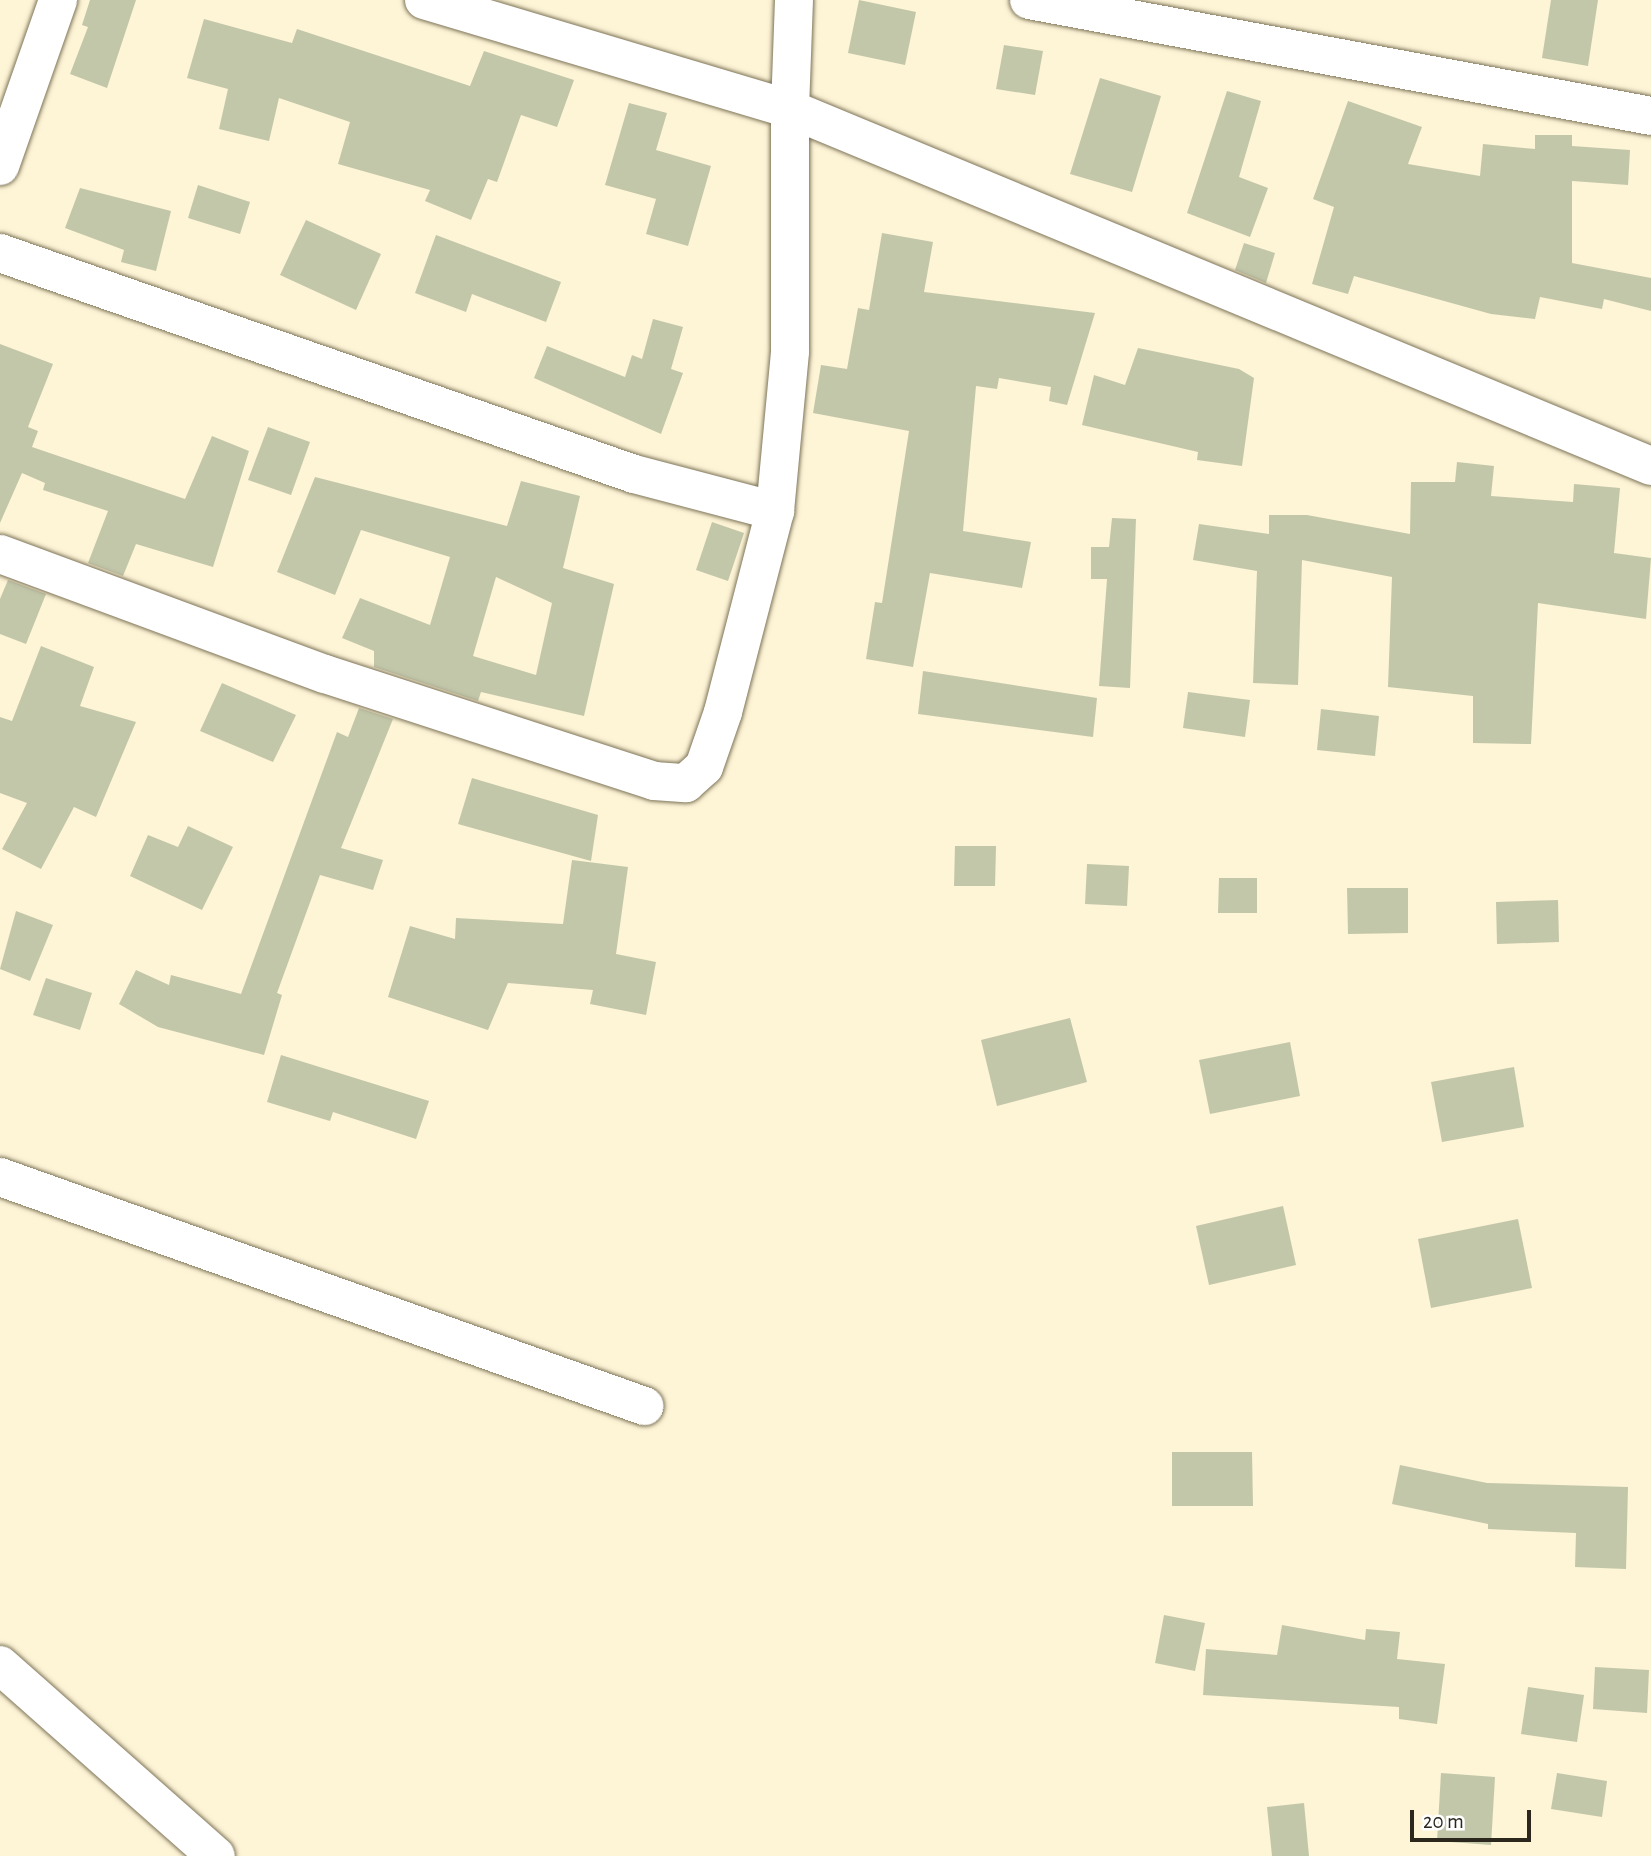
<!DOCTYPE html>
<style>
body{margin:0}
#map{position:relative;width:1651px;height:1856px;overflow:hidden;background:#fef4d6;font-family:"Alegreya Sans",sans-serif}
div>[style]{position:absolute}
[style*='--x']{left:calc(var(--x)*1px);top:calc(var(--y)*1px);width:calc(var(--w)*1px);rotate:calc(var(--a)*1deg)}
.building>*{inset:0;background:#c3c7aa}
.roads{filter:drop-shadow(0 0 2px #7d7459) drop-shadow(0 0 2px #7d7459)}
.street>*{height:38px;margin:-19px;padding:0 19px;transform-origin:19px;border-radius:19px;background:#fff}
span{translate:-50% -50%;white-space:nowrap;text-align:center;line-height:1.15;-webkit-text-stroke:6px #fff;paint-order:stroke}
.scale{position:absolute;left:1410px;top:1810px;width:121px;height:32px;box-sizing:border-box;border:4px solid #2b271c;border-top:0;padding-left:9px;font-size:21px;line-height:24px;white-space:nowrap;color:#2b271c;-webkit-text-stroke:5px #fff;paint-order:stroke}
</style>
<div id="map">
<div class="building">
<div style="clip-path:polygon(90px 0,136px 0,107px 88px,70px 74px,88px 27px,82px 25px)"></div>
<div style="clip-path:polygon(859px 0,916px 12px,905px 65px,848px 53px)"></div>
<div style="clip-path:polygon(1551px 0,1598px 0,1588px 66px,1542px 58px)"></div>
<div style="clip-path:polygon(204px 19px,292px 43px,297px 29px,470px 86px,484px 51px,574px 80px,557px 127px,521px 115px,497px 182px,488px 179px,471px 220px,425px 201px,430px 190px,338px 164px,350px 122px,279px 98px,269px 141px,219px 129px,228px 89px,187px 78px)"></div>
<div style="clip-path:polygon(1004px 45px,1043px 51px,1035px 95px,996px 89px)"></div>
<div style="clip-path:polygon(1100px 78px,1161px 96px,1132px 192px,1070px 174px)"></div>
<div style="clip-path:polygon(1227px 91px,1261px 101px,1239px 177px,1268px 188px,1250px 237px,1187px 213px)"></div>
<div style="clip-path:polygon(1348px 101px,1422px 127px,1408px 164px,1480px 176px,1483px 144px,1535px 149px,1535px 135px,1572px 135px,1572px 146px,1630px 150px,1628px 185px,1572px 181px,1572px 263px,1651px 278px,1651px 311px,1604px 299px,1602px 309px,1540px 297px,1535px 319px,1491px 314px,1354px 276px,1348px 294px,1312px 284px,1334px 207px,1313px 199px)"></div>
<div style="clip-path:polygon(629px 103px,667px 113px,656px 150px,711px 166px,688px 246px,646px 234px,656px 199px,605px 185px)"></div>
<div style="clip-path:polygon(198px 185px,250px 202px,240px 234px,188px 218px)"></div>
<div style="clip-path:polygon(80px 188px,171px 211px,156px 271px,121px 262px,124px 250px,65px 228px)"></div>
<div style="clip-path:polygon(306px 220px,381px 254px,356px 310px,280px 275px)"></div>
<div style="clip-path:polygon(882px 233px,933px 242px,924px 292px,1095px 313px,1067px 405px,1049px 401px,1051px 387px,999px 378px,997px 389px,976px 386px,963px 531px,1031px 542px,1022px 588px,930px 573px,913px 667px,866px 659px,875px 602px,882px 603px,909px 431px,813px 413px,821px 365px,847px 369px,858px 308px,869px 310px)"></div>
<div style="clip-path:polygon(436px 235px,561px 282px,546px 322px,472px 294px,466px 312px,415px 293px)"></div>
<div style="clip-path:polygon(1244px 243px,1275px 253px,1266px 283px,1235px 270px)"></div>
<div style="clip-path:polygon(653px 319px,683px 327px,671px 369px,683px 373px,661px 434px,534px 378px,547px 346px,625px 377px,632px 355px,642px 359px)"></div>
<div style="clip-path:polygon(0 344px,53px 364px,28px 427px,38px 431px,32px 447px,185px 499px,212px 436px,249px 451px,213px 567px,136px 544px,123px 576px,88px 563px,108px 511px,43px 490px,45px 483px,22px 473px,0 523px)"></div>
<div style="clip-path:polygon(1138px 348px,1239px 369px,1254px 378px,1242px 466px,1197px 460px,1198px 452px,1082px 425px,1094px 375px,1125px 385px)"></div>
<div style="clip-path:polygon(268px 427px,310px 442px,291px 495px,248px 480px)"></div>
<div style="clip-path:polygon(1457px 462px,1494px 466px,1491px 496px,1573px 502px,1574px 484px,1620px 488px,1614px 553px,1651px 558px,1646px 619px,1538px 603px,1531px 744px,1473px 743px,1473px 696px,1388px 687px,1392px 577px,1302px 560px,1298px 685px,1253px 683px,1257px 571px,1193px 560px,1199px 524px,1269px 534px,1269px 515px,1307px 515px,1410px 534px,1411px 482px,1455px 482px)"></div>
<div style="clip-path:polygon(evenodd,315px 477px,507px 526px,521px 481px,580px 496px,563px 568px,614px 584px,584px 716px,481px 692px,478px 701px,374px 667px,374px 651px,342px 638px,360px 598px,430px 625px,450px 557px,361px 530px,335px 595px,277px 572px,315px 477px,496px 577px,552px 603px,536px 675px,473px 656px,496px 577px)"></div>
<div style="clip-path:polygon(1112px 518px,1136px 519px,1130px 688px,1099px 686px,1107px 579px,1091px 579px,1091px 547px,1109px 547px)"></div>
<div style="clip-path:polygon(712px 522px,744px 533px,728px 581px,696px 570px)"></div>
<div style="clip-path:polygon(8px 580px,46px 594px,26px 644px,0 634px,0 599px)"></div>
<div style="clip-path:polygon(41px 646px,94px 667px,80px 706px,136px 722px,96px 817px,74px 807px,41px 869px,2px 849px,27px 803px,0 793px,0 717px,12px 721px)"></div>
<div style="clip-path:polygon(923px 671px,1097px 698px,1093px 737px,918px 714px)"></div>
<div style="clip-path:polygon(222px 683px,296px 715px,273px 762px,200px 731px)"></div>
<div style="clip-path:polygon(1188px 692px,1250px 700px,1245px 737px,1183px 728px)"></div>
<div style="clip-path:polygon(359px 708px,393px 719px,341px 848px,383px 860px,373px 890px,320px 875px,277px 993px,282px 995px,264px 1055px,158px 1027px,119px 1004px,136px 970px,169px 985px,171px 975px,241px 994px,337px 732px,348px 737px)"></div>
<div style="clip-path:polygon(1321px 709px,1379px 716px,1375px 756px,1317px 750px)"></div>
<div style="clip-path:polygon(472px 778px,598px 815px,591px 861px,458px 824px)"></div>
<div style="clip-path:polygon(188px 826px,233px 847px,202px 910px,130px 876px,148px 835px,178px 847px)"></div>
<div style="clip-path:polygon(955px 846px,996px 846px,995px 886px,954px 886px)"></div>
<div style="clip-path:polygon(572px 860px,628px 867px,616px 954px,656px 962px,646px 1015px,590px 1004px,593px 990px,508px 983px,488px 1030px,388px 997px,410px 926px,455px 939px,456px 918px,563px 924px)"></div>
<div style="clip-path:polygon(1087px 864px,1129px 866px,1127px 906px,1085px 904px)"></div>
<div style="clip-path:polygon(1219px 878px,1257px 878px,1257px 913px,1218px 913px)"></div>
<div style="clip-path:polygon(1347px 888px,1408px 888px,1408px 933px,1348px 934px)"></div>
<div style="clip-path:polygon(1558px 900px,1559px 942px,1497px 944px,1496px 902px)"></div>
<div style="clip-path:polygon(16px 911px,53px 925px,30px 981px,0 969px)"></div>
<div style="clip-path:polygon(46px 978px,92px 993px,80px 1030px,33px 1015px)"></div>
<div style="clip-path:polygon(1070px 1018px,1087px 1082px,997px 1106px,981px 1040px)"></div>
<div style="clip-path:polygon(1290px 1042px,1300px 1096px,1210px 1114px,1199px 1060px)"></div>
<div style="clip-path:polygon(281px 1055px,429px 1101px,416px 1139px,333px 1112px,330px 1121px,267px 1102px)"></div>
<div style="clip-path:polygon(1514px 1067px,1524px 1127px,1442px 1142px,1431px 1082px)"></div>
<div style="clip-path:polygon(1283px 1206px,1296px 1265px,1209px 1285px,1196px 1226px)"></div>
<div style="clip-path:polygon(1518px 1219px,1532px 1288px,1431px 1308px,1418px 1239px)"></div>
<div style="clip-path:polygon(1172px 1452px,1252px 1452px,1253px 1506px,1172px 1506px)"></div>
<div style="clip-path:polygon(1400px 1465px,1487px 1483px,1628px 1487px,1626px 1569px,1575px 1567px,1576px 1533px,1488px 1529px,1488px 1524px,1392px 1504px)"></div>
<div style="clip-path:polygon(1164px 1615px,1205px 1623px,1195px 1671px,1155px 1663px)"></div>
<div style="clip-path:polygon(1282px 1625px,1365px 1640px,1366px 1629px,1400px 1632px,1397px 1659px,1445px 1664px,1437px 1724px,1399px 1719px,1399px 1707px,1203px 1695px,1206px 1649px,1277px 1655px)"></div>
<div style="clip-path:polygon(1595px 1667px,1649px 1670px,1647px 1713px,1593px 1709px)"></div>
<div style="clip-path:polygon(1528px 1687px,1584px 1695px,1577px 1742px,1521px 1734px)"></div>
<div style="clip-path:polygon(1441px 1773px,1495px 1777px,1491px 1845px,1437px 1841px)"></div>
<div style="clip-path:polygon(1557px 1773px,1607px 1781px,1602px 1817px,1551px 1809px)"></div>
<div style="clip-path:polygon(1304px 1803px,1309px 1856px,1272px 1856px,1267px 1807px)"></div>
</div>
<div class="roads">
<div class="street">
<div style="--x:424;--y:0;--w:382;--a:16.6"></div>
<div style="--x:790;--y:109;--w:109;--a:-87.9"></div>
<div style="--x:1029;--y:0;--w:633;--a:10.56"></div>
<div style="--x:0;--y:166;--w:176;--a:-70.7"></div>
<div style="--x:0;--y:253;--w:671;--a:19.22"></div>
<div style="--x:634;--y:474;--w:146;--a:14.7"></div>
<div style="--x:0;--y:554;--w:346;--a:20.3"></div>
<div style="--x:325;--y:674;--w:346;--a:18"></div>
<div style="--x:654;--y:781;--w:32;--a:4"></div>
<div style="--x:686;--y:783;--w:24;--a:-42"></div>
<div style="--x:704;--y:767;--w:58;--a:-70.9"></div>
<div style="--x:723;--y:712;--w:208;--a:-75.5"></div>
<div style="--x:775;--y:511;--w:161;--a:-84.6"></div>
<div style="--x:790;--y:351;--w:242;--a:-90"></div>
<div style="--x:790;--y:109;--w:932;--a:22.52"></div>
<div style="--x:0;--y:1177;--w:684;--a:19.57"></div>
<div style="--x:0;--y:1665;--w:288;--a:41.5"></div>
</div>
</div>
<div class="scale">20 m</div>
</div>
